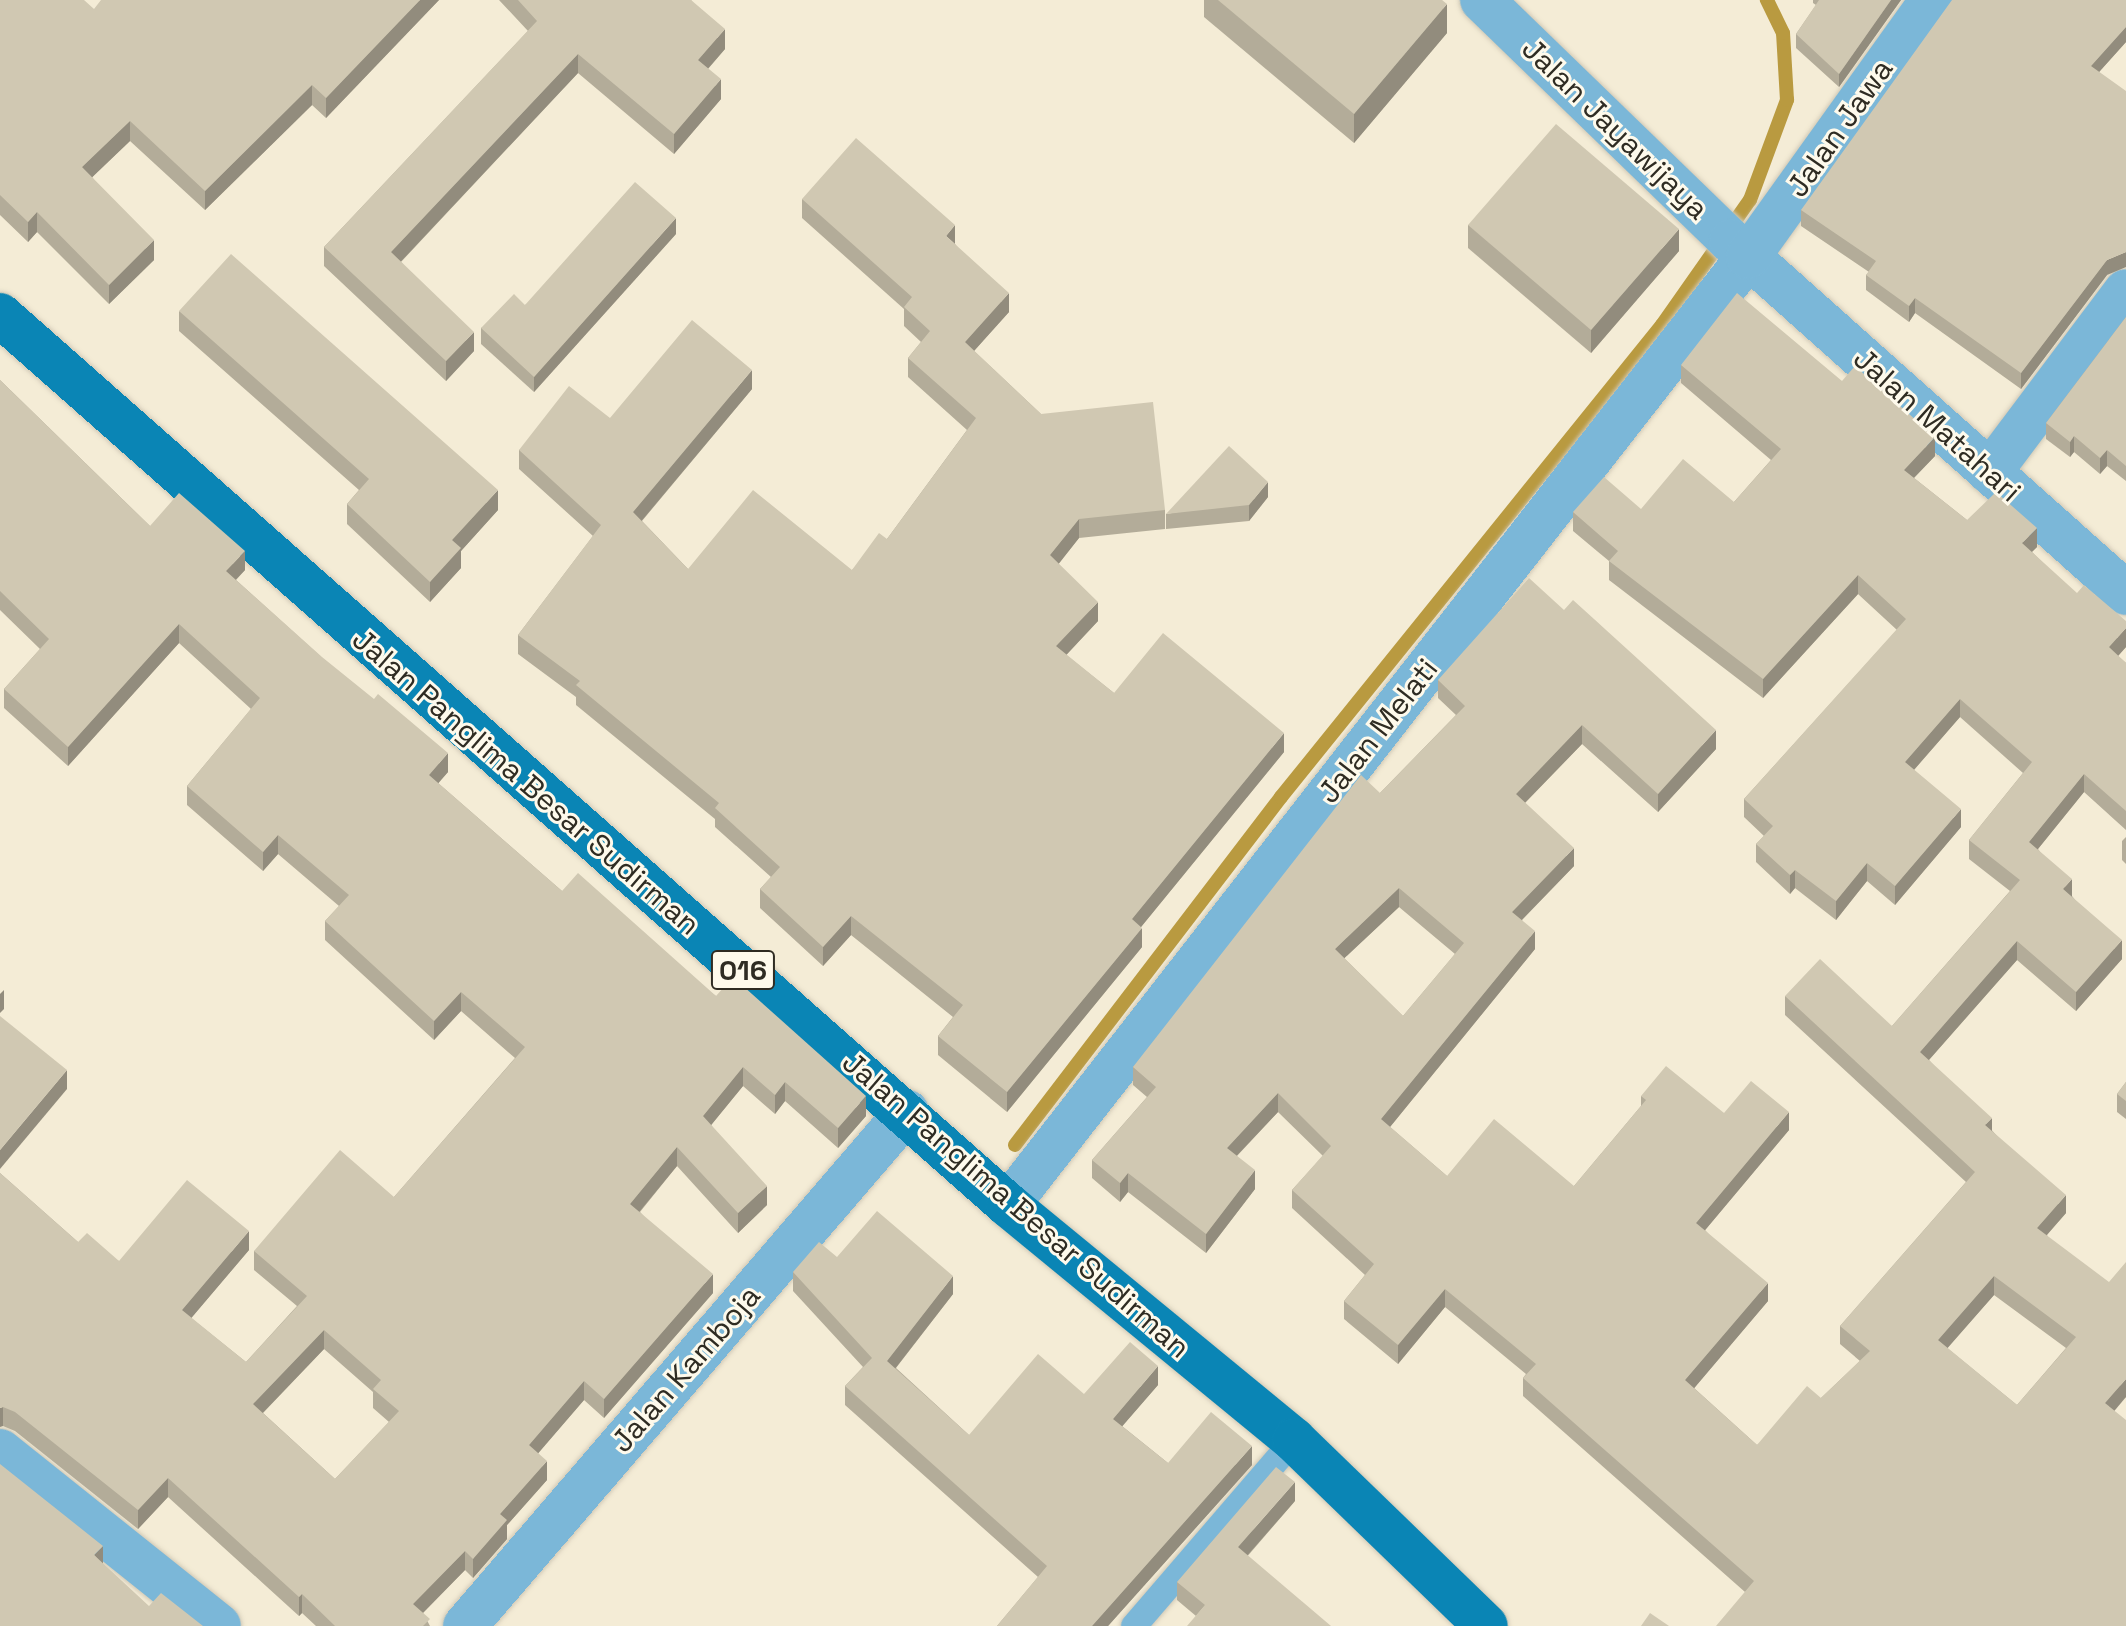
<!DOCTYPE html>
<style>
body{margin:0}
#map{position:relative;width:2126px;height:1626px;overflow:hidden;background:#f4ecd6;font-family:"Space Grotesk",sans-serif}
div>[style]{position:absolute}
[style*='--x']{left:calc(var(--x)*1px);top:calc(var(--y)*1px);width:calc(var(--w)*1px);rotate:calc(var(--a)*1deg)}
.stream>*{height:14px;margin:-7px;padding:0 7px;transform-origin:7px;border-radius:7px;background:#b99a40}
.roads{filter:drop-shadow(0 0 2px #d1c9b6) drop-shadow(0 0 2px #d1c9b6)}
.service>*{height:26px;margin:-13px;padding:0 13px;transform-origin:13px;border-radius:13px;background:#7bb7d8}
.minor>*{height:44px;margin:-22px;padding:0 22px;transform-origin:22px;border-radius:22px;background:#7bb7d8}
.tertiary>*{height:44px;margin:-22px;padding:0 22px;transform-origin:22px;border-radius:22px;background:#7bb7d8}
.primary>*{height:44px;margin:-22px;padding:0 22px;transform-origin:22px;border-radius:22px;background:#0a85b5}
.wall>*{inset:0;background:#b3ac99}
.shaded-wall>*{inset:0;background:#928c7d}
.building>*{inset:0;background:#d0c8b2}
span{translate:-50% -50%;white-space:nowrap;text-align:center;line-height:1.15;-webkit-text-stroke:6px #fefaec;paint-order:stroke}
.shield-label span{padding:2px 6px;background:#fefaec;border:2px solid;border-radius:6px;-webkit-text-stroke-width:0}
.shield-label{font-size:28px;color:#2f2c23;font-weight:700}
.street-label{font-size:30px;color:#2f2c23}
</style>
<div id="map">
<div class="stream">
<div style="--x:1015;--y:1145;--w:438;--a:-52.6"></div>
<div style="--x:1281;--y:797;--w:607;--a:-51.09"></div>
<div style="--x:1662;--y:325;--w:153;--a:-54.9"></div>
<div style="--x:1750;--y:200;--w:107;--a:-69.7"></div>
<div style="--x:1787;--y:100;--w:67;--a:-93.4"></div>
<div style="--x:1783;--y:33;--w:37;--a:-116"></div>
</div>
<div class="roads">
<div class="service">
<div style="--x:1134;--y:1626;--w:245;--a:-49.3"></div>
</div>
<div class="minor">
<div style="--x:1990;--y:472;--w:226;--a:-53.1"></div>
<div style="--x:0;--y:1451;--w:280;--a:38.6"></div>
</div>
<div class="tertiary">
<div style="--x:1482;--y:0;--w:347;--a:44.1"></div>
<div style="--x:1731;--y:241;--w:529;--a:41.71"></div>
<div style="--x:1008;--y:1205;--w:1203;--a:-52.02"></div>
<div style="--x:1748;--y:257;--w:316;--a:-54.4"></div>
<div style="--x:465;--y:1626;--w:678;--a:-49.31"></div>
</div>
<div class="primary">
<div style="--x:0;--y:315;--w:1345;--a:41.44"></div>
<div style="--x:1008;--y:1205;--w:370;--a:39.4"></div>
<div style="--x:1294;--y:1440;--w:267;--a:44.1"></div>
</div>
</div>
<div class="wall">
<div style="clip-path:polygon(0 0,94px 9px,439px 0,326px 118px,312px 105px,205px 210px,130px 141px,92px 177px,154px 260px,109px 304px,37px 232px,28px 242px,0 215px)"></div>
<div style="clip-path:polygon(499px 0,691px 0,725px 49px,708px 69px,721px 99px,674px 154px,578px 73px,401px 262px,474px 351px,446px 381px,324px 266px,324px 247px,528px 31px)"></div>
<div style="clip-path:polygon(1204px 0,1442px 0,1447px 33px,1354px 143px,1204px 17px)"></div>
<div style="clip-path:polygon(1813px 0,1901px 0,1839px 87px,1796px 48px,1796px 34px,1816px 5px,1813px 3px)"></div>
<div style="clip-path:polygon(2126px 0,2126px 42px,2099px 72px,2107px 275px,2021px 389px,1915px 313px,1909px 322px,1866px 290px,1866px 275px,1869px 272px,1801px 226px,1801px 210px)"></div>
<div style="clip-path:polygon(802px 199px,955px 244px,1009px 312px,974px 351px,1041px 414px,1165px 510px,1165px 529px,1079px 538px,1058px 564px,1098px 621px,1066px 655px,1114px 693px,1284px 752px,1141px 927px,1142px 947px,1007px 1112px,938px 1055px,938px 1036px,953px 1017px,851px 935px,823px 966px,760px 908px,760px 889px,771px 877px,715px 827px,715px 819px,576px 705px,576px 697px,518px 654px,518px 635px,593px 536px,519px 469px,519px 450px,610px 418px,752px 389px,642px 521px,688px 569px,852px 570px,887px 539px,967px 430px,908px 377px,908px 358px,921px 342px,904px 326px,904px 309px,802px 218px)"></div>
<div style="clip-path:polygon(1468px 225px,1679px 251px,1591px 353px,1468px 248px)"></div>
<div style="clip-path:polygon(676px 234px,534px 392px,481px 344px,481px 328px,525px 305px)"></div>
<div style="clip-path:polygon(179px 311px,498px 510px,461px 551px,461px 568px,430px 602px,347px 524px,347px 504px,359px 490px,179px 331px)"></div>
<div style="clip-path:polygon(2126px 317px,2126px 481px,2107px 466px,2100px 474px,2074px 452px,2070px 457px,2046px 439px,2046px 423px)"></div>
<div style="clip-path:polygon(evenodd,1681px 365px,1842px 381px,1935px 456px,1914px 478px,1967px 520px,2037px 547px,2032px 552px,2126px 647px,2118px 656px,2126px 663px,2126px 830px,2084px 792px,2038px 849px,2072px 896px,2122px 959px,2076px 1011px,2017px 960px,1929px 1060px,2066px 1213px,2047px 1235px,2126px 1397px,1745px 1592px,1523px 1396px,1523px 1378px,1526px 1374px,1445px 1307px,1398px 1364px,1344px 1319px,1344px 1301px,1365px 1275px,1292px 1208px,1292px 1190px,1323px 1156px,1278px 1112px,1237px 1156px,1255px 1189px,1206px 1253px,1128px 1192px,1120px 1202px,1092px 1178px,1092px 1160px,1147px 1097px,1133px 1085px,1133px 1067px,1380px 793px,1456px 715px,1438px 698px,1438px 680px,1716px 749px,1658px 812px,1582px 744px,1525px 803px,1574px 866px,1522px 920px,1535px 949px,1390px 1127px,1447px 1176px,1574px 1186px,1641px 1106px,1641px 1096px,1724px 1113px,1789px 1130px,1705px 1230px,1768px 1301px,1694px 1388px,1757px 1445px,1821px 1398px,1860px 1361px,1840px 1344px,1840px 1326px,1966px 1182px,1785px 1015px,1785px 996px,1892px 1026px,2010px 891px,1969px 859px,1969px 840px,2023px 773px,1960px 717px,1914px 770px,1961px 827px,1895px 905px,1867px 881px,1836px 920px,1795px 888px,1790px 894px,1756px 862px,1756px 844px,1764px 836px,1744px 817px,1744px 799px,1897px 630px,1858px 594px,1763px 698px,1609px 580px,1609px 561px,1573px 531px,1573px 512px,1641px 509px,1734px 502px,1771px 460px,1681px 383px,1681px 365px,1399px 907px,1455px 954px,1403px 1016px,1344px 958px,1399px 907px,1681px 365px,1994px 1295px,2066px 1348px,2017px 1405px,1947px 1348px,1994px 1295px)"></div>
<div style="clip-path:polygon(evenodd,0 380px,150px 526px,245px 570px,236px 580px,448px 772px,438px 783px,562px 891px,716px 996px,866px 1116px,838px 1148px,785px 1101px,775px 1114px,743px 1086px,711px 1125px,767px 1205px,738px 1233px,677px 1166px,640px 1212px,713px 1293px,604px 1418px,584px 1400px,538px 1453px,547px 1480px,507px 1525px,507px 1539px,473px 1578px,465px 1570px,423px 1613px,430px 1626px,316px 1626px,302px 1613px,299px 1616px,168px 1497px,138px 1529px,15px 1431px,3px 1426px,0 1173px,78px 1242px,119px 1261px,249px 1250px,191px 1318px,246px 1362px,297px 1306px,254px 1270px,254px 1251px,394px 1197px,515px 1058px,461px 1011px,434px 1040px,325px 940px,325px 921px,339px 906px,278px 854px,263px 871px,187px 805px,187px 786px,251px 709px,179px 643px,68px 766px,4px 708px,4px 689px,40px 649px,0 610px,0 380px,324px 1349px,373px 1392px,373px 1408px,389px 1422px,335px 1479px,263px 1413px,324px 1349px)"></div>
<div style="clip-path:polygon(1268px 497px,1249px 521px,1166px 529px,1166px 514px)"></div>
<div style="clip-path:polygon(2126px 837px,2126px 864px,2122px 860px,2122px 841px)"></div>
<div style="clip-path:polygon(2126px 1082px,2126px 1119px,2117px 1112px,2117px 1094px)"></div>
<div style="clip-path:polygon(837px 1257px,953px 1294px,896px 1368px,969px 1435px,1084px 1394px,1158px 1385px,1122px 1426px,1168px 1463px,1252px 1465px,1108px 1626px,997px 1626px,1038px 1577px,845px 1405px,845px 1386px,863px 1367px,793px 1291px,793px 1272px)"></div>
<div style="clip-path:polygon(1295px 1501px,1196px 1616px,1177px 1600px,1177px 1582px)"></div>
</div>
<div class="shaded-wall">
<div style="clip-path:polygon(420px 0,439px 0,326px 118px,326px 98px)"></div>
<div style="clip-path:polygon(1891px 0,1901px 0,1839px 87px,1839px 74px)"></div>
<div style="clip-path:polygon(1447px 4px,1447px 33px,1354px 143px,1354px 114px)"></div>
<div style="clip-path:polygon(2126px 27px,2126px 42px,2091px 81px,2091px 66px)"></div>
<div style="clip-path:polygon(725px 29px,725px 49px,698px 80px,698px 60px)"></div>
<div style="clip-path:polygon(578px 54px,578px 73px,391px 272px,391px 252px)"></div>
<div style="clip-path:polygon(721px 79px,721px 99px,674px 154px,674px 134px)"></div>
<div style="clip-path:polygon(312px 85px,312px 105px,205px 210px,205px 191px)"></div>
<div style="clip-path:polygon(130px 121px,130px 141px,82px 187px,82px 167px)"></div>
<div style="clip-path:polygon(37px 212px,37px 232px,28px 242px,28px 222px)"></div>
<div style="clip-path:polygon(676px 218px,676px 234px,534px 392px,534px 377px)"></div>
<div style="clip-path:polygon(955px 225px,955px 244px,946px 236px)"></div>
<div style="clip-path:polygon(1679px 229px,1679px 251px,1591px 353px,1591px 330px)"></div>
<div style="clip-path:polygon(154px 240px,154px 260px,109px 304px,109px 285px)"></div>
<div style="clip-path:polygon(2126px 252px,2126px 267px,2107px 275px,2021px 389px,2021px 373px,2107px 260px)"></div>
<div style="clip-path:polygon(1009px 293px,1009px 312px,965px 361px,965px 342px)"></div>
<div style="clip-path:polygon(1915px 298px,1915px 313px,1909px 322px,1909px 306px)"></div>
<div style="clip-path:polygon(474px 332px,474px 351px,446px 381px,446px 361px)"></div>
<div style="clip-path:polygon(752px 370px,752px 389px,633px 531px,633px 512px)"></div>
<div style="clip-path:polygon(2074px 436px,2074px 452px,2070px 457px,2070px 442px)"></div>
<div style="clip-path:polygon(1935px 437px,1935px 456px,1904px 488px,1904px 470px)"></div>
<div style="clip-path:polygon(2107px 450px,2107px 466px,2100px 474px,2100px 458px)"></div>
<div style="clip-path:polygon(1268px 482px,1268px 497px,1249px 521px,1249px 505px)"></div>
<div style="clip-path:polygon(498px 490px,498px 510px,461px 551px,461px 568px,430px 602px,430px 582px,452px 540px)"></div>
<div style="clip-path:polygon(1079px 519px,1079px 538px,1050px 575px,1050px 555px)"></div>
<div style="clip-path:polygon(2037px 528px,2037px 547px,2022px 561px,2022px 543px)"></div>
<div style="clip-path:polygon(245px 551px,245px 570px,226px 590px,226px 571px)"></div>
<div style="clip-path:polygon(1858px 575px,1858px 594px,1763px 698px,1763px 679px)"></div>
<div style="clip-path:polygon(1098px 602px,1098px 621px,1056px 666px,1056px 646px)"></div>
<div style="clip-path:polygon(179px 624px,179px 643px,68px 766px,68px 747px)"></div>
<div style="clip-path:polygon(2126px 628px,2126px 647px,2109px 666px,2109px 647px)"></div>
<div style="clip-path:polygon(1960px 699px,1960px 717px,1905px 780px,1905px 762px)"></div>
<div style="clip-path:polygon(1582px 725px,1582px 744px,1516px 812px,1516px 794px)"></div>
<div style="clip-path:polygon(1716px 730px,1716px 749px,1658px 812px,1658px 794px)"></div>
<div style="clip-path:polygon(1284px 733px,1284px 752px,1132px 938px,1132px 919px)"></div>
<div style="clip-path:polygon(448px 753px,448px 772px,429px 794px,429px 775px)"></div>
<div style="clip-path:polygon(2084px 774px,2084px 792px,2029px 860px,2029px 842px)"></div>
<div style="clip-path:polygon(1961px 809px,1961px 827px,1895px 905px,1895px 886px)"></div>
<div style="clip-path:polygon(278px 835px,278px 854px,263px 871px,263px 852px)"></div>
<div style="clip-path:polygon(1574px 848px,1574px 866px,1512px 930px,1512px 912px)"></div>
<div style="clip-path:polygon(1867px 863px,1867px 881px,1836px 920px,1836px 901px)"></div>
<div style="clip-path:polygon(1795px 870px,1795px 888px,1790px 894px,1790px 875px)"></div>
<div style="clip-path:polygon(2072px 879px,2072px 898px,2063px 889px)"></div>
<div style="clip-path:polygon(1399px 888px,1399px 907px,1335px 967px,1335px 949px)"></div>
<div style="clip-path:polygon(851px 916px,851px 935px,823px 966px,823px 947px)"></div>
<div style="clip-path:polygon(1142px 928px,1142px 947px,1007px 1112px,1007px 1092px)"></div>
<div style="clip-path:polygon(1535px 931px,1535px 949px,1381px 1138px,1381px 1119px)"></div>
<div style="clip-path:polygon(2122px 940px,2122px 959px,2076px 1011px,2076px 992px)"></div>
<div style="clip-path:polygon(2017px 941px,2017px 960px,1920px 1070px,1920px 1052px)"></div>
<div style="clip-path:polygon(4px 990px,4px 1009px,0 1013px,0 994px)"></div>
<div style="clip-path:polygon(461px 992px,461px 1011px,434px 1040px,434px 1021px)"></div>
<div style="clip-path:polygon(743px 1067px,743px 1086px,703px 1135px,703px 1116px)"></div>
<div style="clip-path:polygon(67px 1070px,67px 1089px,0 1169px,0 1150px)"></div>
<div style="clip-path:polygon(785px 1082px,785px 1101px,775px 1114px,775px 1095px)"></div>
<div style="clip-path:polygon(1278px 1093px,1278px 1112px,1227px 1166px,1227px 1148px)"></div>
<div style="clip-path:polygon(866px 1096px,866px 1116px,838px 1148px,838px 1128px)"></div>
<div style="clip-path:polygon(1789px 1112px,1789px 1130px,1696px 1241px,1696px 1223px)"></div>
<div style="clip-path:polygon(1992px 1118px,1992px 1137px,1985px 1125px)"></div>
<div style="clip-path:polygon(677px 1147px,677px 1166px,630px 1223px,630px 1204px)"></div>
<div style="clip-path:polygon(1255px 1170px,1255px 1189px,1206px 1253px,1206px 1234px)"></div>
<div style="clip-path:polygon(1128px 1173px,1128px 1192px,1120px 1202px,1120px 1183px)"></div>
<div style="clip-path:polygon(767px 1186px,767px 1205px,738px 1233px,738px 1213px)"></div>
<div style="clip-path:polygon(2066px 1195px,2066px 1213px,2037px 1246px,2037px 1228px)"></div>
<div style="clip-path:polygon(249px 1231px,249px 1250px,182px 1329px,182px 1310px)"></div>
<div style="clip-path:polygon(713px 1274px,713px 1293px,604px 1418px,604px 1399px)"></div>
<div style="clip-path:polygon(953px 1276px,953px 1294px,887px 1379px,887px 1361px)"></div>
<div style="clip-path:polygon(1994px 1276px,1994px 1295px,1938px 1359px,1938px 1340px)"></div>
<div style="clip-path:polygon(1768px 1283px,1768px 1301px,1685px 1399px,1685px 1380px)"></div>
<div style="clip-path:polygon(1445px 1289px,1445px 1307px,1398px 1364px,1398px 1345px)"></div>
<div style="clip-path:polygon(324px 1330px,324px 1349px,253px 1423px,253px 1404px)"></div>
<div style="clip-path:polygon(1158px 1366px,1158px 1385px,1113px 1437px,1113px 1419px)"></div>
<div style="clip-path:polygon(2126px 1379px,2126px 1397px,2105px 1422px,2105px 1403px)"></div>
<div style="clip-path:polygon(584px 1381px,584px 1400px,529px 1464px,529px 1445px)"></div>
<div style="clip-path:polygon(3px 1407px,3px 1426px,0 1427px,0 1408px)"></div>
<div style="clip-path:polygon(1252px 1446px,1252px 1465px,1108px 1626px,1092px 1626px)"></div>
<div style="clip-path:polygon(547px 1461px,547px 1480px,507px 1525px,507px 1539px,473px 1578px,473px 1559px,500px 1514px)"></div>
<div style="clip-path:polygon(168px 1478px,168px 1497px,138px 1529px,138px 1510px)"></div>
<div style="clip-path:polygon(1295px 1482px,1295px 1501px,1238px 1566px,1238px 1547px)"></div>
<div style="clip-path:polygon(103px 1546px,103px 1565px,94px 1555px)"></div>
<div style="clip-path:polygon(465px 1551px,465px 1570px,413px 1623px,413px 1604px)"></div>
<div style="clip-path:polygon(302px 1594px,302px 1613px,299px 1616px,299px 1597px)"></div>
</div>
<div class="building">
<div style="clip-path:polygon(0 0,84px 0,94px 9px,101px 0,420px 0,326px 98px,312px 85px,205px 191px,130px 121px,82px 167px,154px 240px,109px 285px,37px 212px,28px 222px,0 195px)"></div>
<div style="clip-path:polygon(518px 0,691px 0,725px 29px,698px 60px,721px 79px,674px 134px,578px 54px,391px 252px,474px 332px,446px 361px,324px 247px,537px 21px)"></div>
<div style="clip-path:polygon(1218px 0,1442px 0,1447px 4px,1354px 114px)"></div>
<div style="clip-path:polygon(1819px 0,1891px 0,1839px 74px,1796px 34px)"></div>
<div style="clip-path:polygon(1952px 0,2126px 0,2126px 27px,2091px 66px,2126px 91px,2126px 252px,2107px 260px,2021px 373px,1915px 298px,1909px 306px,1866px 275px,1876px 261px,1801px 210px)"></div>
<div style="clip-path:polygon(1556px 124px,1679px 229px,1591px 330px,1468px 225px)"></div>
<div style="clip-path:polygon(856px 138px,955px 225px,946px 236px,1009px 293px,965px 342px,1041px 414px,1153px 402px,1165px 510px,1079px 519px,1050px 555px,1098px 602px,1056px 646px,1114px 693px,1163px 633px,1284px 733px,1132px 919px,1142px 928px,1007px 1092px,938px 1036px,963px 1005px,851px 916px,823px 947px,760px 889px,780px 867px,715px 808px,719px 803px,576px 685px,580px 681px,518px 635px,601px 525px,519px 450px,569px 386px,610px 418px,692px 320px,752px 370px,633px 512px,688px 569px,753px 490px,852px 570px,879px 533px,887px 539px,976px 418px,908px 358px,930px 331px,904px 307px,912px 297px,802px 199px)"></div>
<div style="clip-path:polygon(635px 182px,676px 218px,534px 377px,481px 328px,514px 294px,525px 305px)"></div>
<div style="clip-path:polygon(231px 254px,498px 490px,452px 540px,461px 548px,430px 582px,347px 504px,369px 479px,179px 311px)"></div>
<div style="clip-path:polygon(evenodd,1737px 293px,1842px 381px,1855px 366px,1935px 437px,1904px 470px,1967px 520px,1996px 492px,2037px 528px,2022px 543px,2077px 593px,2084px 585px,2126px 621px,2126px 628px,2109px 647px,2126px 663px,2126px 811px,2084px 774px,2029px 842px,2072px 879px,2063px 889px,2122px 940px,2076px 992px,2017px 941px,1920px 1052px,1992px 1118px,1985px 1125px,2066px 1195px,2037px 1228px,2109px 1282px,2126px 1262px,2126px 1379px,2105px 1403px,2126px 1420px,2126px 1626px,1716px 1626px,1754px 1581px,1523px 1378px,1536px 1364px,1445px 1289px,1398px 1345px,1344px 1301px,1374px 1264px,1292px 1190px,1331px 1146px,1278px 1093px,1227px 1148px,1255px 1170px,1206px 1234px,1128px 1173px,1120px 1183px,1092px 1160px,1156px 1087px,1133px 1067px,1361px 775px,1380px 793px,1465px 706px,1438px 680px,1529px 578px,1564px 610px,1573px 600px,1716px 730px,1658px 794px,1582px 725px,1516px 794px,1574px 848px,1512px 912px,1535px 931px,1381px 1119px,1447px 1176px,1494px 1119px,1574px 1186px,1646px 1100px,1641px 1096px,1666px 1066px,1724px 1113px,1751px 1081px,1789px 1112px,1696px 1223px,1768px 1283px,1685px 1380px,1757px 1445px,1807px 1386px,1821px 1398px,1870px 1351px,1840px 1326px,1975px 1172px,1785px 996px,1820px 959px,1892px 1026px,2020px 880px,1969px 840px,2032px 762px,1960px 699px,1905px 762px,1961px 809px,1895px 886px,1867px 863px,1836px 901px,1795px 870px,1790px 875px,1756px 844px,1773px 826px,1744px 799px,1906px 619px,1858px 575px,1763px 679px,1609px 561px,1618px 551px,1573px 512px,1604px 477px,1641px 509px,1683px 459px,1734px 502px,1781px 449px,1681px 365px,1737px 293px,1399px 888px,1464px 943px,1403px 1016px,1335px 949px,1399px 888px,1737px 293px,1994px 1276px,2076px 1337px,2017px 1405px,1938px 1340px,1994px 1276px)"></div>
<div style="clip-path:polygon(2126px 317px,2126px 466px,2107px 450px,2100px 458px,2074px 436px,2070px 442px,2046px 423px)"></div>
<div style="clip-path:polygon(evenodd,0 380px,150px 526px,179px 493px,245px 551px,226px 571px,322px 657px,374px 699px,378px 694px,448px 753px,429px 775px,562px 891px,578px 873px,716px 996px,733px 977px,866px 1096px,838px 1128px,785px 1082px,775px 1095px,743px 1067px,703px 1116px,767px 1186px,738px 1213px,677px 1147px,630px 1204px,713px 1274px,604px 1399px,584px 1381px,529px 1445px,547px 1461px,500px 1514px,507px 1520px,473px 1559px,465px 1551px,413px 1604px,430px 1619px,423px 1626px,335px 1626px,302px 1594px,299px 1597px,168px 1478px,138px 1510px,15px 1412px,3px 1407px,0 1408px,0 1173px,78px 1242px,87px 1233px,119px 1261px,187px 1180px,249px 1231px,182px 1310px,246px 1362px,307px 1296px,254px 1251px,340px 1150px,394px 1197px,525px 1047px,461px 992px,434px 1021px,325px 921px,349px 895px,278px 835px,263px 852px,187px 786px,260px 698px,179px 624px,68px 747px,4px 689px,49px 639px,0 591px,0 380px,324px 1330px,381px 1380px,373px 1389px,399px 1411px,335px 1479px,253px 1404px,324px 1330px)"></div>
<div style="clip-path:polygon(1229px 446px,1268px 482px,1249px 505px,1166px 514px)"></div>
<div style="clip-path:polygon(0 1016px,67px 1070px,0 1150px)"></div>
<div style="clip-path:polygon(2126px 1082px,2126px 1101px,2117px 1094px)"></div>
<div style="clip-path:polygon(877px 1211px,953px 1276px,887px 1361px,969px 1435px,1038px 1354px,1084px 1394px,1130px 1342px,1158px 1366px,1113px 1419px,1168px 1463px,1211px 1412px,1252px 1446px,1092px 1626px,997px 1626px,1047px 1566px,845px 1386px,872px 1358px,793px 1272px,819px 1242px,837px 1257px)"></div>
<div style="clip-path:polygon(0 1464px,103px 1546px,94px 1555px,149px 1606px,161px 1593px,203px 1626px,0 1626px)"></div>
<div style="clip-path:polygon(1276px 1467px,1295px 1482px,1238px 1547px,1331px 1626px,1187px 1626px,1205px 1605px,1177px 1582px)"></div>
<div style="clip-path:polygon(1650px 1613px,1669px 1626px,1641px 1626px)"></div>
</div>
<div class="shield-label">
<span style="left:743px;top:970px">016</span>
</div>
<div class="street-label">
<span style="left:1840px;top:128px;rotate:-55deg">Jalan Jawa</span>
<span style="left:1615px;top:129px;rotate:44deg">Jalan Jayawijaya</span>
<span style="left:1937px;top:425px;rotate:42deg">Jalan Matahari</span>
<span style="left:1378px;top:731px;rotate:-52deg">Jalan Melati</span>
<span style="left:526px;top:782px;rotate:41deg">Jalan Panglima Besar Sudirman</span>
<span style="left:1016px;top:1205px;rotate:41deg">Jalan Panglima Besar Sudirman</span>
<span style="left:686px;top:1369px;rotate:-49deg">Jalan Kamboja</span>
</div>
</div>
